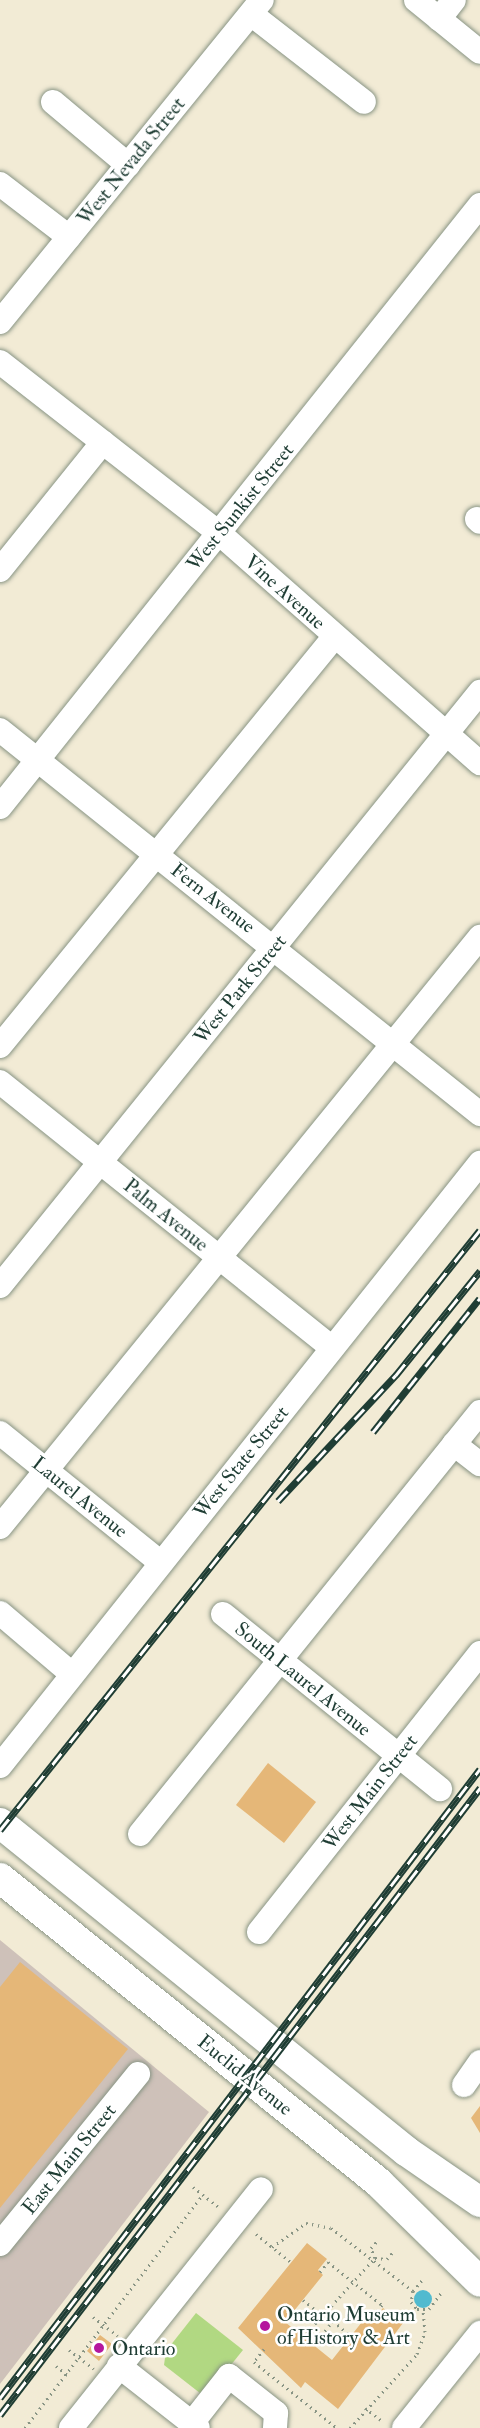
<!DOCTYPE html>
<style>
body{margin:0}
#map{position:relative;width:480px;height:2428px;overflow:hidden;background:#f2ebd5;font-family:"IM FELL Double Pica",serif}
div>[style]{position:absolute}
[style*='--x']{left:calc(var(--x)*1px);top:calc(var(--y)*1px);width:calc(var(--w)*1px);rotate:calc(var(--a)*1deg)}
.industrial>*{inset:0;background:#cec1b9}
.green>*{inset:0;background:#b1d882}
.water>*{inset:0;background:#51bacf}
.round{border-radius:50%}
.building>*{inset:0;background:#e5b778}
.path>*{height:3px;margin-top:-1.5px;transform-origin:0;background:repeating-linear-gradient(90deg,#889484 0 1.5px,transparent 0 6px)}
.roads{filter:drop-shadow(0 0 2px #889484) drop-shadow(0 0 2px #889484)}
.minor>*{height:24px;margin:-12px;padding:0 12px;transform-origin:12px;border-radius:12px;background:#fff}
.major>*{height:30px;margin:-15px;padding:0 15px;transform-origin:15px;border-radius:15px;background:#fff}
.rail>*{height:7px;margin-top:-3.5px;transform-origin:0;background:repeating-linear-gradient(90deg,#fff 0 14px,#1f3d34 0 28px);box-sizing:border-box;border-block:2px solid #1f3d34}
.dots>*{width:16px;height:16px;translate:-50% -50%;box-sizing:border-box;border:3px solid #fff;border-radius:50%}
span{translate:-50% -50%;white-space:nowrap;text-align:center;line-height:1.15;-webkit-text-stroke:5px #fff;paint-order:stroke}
.street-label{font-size:20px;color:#1f3d34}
.poi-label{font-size:20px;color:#1f3d34}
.left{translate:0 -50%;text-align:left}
</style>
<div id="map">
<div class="industrial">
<div style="clip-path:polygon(0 1940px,209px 2112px,0 2384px)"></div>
</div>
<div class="green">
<div style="clip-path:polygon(196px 2313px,243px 2350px,205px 2397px,164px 2365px,166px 2351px)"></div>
</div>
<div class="water">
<div class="round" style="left:414px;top:2290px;width:18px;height:18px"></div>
</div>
<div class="building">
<div style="clip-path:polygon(268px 1763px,316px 1802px,284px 1843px,236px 1805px)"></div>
<div style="clip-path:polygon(20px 1962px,128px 2049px,0 2208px,0 1987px)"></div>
<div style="clip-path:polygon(480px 2106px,480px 2133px,471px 2118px)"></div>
<div style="clip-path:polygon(307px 2243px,327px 2259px,318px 2270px,323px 2275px,285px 2322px,332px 2360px,369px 2313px,375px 2318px,383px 2308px,403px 2323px,338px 2409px,305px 2382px,301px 2388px,238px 2328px)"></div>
<div style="clip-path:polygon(100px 2335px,112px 2344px,99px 2361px,87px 2351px)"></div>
</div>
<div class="path">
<div style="--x:193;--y:2187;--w:34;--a:38"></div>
<div style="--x:256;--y:2234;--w:46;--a:38.9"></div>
<div style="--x:272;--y:2247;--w:42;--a:-35.2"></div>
<div style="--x:306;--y:2223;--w:25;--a:11"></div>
<div style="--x:331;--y:2228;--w:103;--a:37.5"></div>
<div style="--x:413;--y:2291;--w:11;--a:100"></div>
<div style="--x:411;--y:2302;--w:9;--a:49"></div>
<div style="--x:417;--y:2309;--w:12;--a:0"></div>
<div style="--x:429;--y:2309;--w:20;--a:-53"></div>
<div style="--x:375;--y:2258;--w:12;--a:5"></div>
<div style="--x:387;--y:2259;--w:8;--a:-50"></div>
<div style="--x:320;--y:2272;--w:13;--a:-51"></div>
<div style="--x:328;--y:2262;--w:69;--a:38.5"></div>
<div style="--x:382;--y:2305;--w:14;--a:129"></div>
<div style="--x:413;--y:2291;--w:16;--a:-50"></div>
<div style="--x:303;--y:2300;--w:23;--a:38"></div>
<div style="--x:93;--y:2317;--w:31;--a:37"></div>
<div style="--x:333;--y:2321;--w:23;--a:40"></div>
<div style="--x:303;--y:2337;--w:107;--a:-47.7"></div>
<div style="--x:375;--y:2258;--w:11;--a:-112"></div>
<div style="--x:371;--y:2248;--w:9;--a:-49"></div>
<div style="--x:314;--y:2345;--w:31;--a:-52"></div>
<div style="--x:333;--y:2321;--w:8;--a:-113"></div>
<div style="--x:264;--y:2349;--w:16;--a:128"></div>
<div style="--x:254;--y:2362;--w:106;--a:38.5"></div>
<div style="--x:69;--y:2350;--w:31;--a:37"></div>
<div style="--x:56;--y:2366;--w:16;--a:38"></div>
<div style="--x:365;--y:2408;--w:21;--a:37"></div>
<div style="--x:25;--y:2428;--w:294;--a:-52.7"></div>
<div style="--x:350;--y:2428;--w:100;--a:-47.8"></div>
<div style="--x:417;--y:2354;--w:23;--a:-70"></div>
<div style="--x:425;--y:2332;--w:21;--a:-95"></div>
</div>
<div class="roads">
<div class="minor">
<div style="--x:416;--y:0;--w:82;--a:39.1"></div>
<div style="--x:251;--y:14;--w:143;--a:37.9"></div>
<div style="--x:439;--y:19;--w:24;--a:-52"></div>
<div style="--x:53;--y:102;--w:98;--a:40"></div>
<div style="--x:0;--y:184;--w:87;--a:37.5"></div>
<div style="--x:0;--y:322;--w:415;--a:-50.9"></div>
<div style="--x:0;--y:362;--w:278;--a:38"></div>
<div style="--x:219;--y:533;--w:348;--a:41.4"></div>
<div style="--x:477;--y:519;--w:4;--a:45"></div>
<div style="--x:0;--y:570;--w:164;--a:-51.2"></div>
<div style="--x:0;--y:730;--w:615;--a:38.66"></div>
<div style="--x:0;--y:807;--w:770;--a:-51.43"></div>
<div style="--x:0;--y:1046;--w:529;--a:-50.75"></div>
<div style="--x:0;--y:1082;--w:425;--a:38.7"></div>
<div style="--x:0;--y:1286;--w:764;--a:-51.06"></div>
<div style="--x:0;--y:1433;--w:206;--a:38.9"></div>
<div style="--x:454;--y:1444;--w:33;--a:38"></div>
<div style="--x:0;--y:1527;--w:761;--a:-50.87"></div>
<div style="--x:0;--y:1613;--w:94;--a:40.3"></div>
<div style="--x:223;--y:1614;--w:279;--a:38.9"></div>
<div style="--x:0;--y:1766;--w:771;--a:-51.48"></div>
<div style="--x:140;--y:1834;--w:542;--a:-51.14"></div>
<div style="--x:259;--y:1932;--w:356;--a:-51.6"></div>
<div style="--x:464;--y:2085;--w:28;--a:-55"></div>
<div style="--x:0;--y:2244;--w:219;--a:-50.9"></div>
<div style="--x:119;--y:2366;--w:100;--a:38.1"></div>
<div style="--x:192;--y:2423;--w:60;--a:-51.8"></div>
<div style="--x:229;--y:2376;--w:60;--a:38.2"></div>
<div style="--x:276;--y:2413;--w:15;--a:94"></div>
<div style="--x:71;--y:2428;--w:305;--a:-51.5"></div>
<div style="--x:404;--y:2428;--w:122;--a:-51.3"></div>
</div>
<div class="major">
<div style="--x:0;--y:1823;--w:522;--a:38.93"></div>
<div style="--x:406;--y:2151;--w:90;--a:34.6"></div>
<div style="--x:0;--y:1878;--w:486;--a:38.8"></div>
<div style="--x:379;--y:2183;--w:141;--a:44.4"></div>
</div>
</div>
<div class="rail">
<div style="--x:373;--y:1432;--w:171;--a:-51.4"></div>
<div style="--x:278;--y:1501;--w:173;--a:-46.9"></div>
<div style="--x:396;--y:1375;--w:134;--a:-51.1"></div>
<div style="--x:0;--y:1830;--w:768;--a:-51.34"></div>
<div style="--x:0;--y:2398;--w:791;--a:-52.65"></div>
<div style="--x:0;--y:2415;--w:790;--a:-52.56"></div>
</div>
<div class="dots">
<div style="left:265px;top:2326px;background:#b5179e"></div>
<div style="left:99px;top:2348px;background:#b5179e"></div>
</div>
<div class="street-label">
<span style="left:131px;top:161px;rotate:-51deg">West Nevada Street</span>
<span style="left:240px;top:507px;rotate:-51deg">West Sunkist Street</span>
<span style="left:285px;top:592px;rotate:42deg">Vine Avenue</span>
<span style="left:213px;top:898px;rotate:38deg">Fern Avenue</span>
<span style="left:240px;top:989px;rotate:-51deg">West Park Street</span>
<span style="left:166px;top:1215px;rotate:39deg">Palm Avenue</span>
<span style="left:241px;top:1462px;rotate:-51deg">West State Street</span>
<span style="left:80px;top:1497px;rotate:39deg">Laurel Avenue</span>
<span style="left:303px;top:1679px;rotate:39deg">South Laurel Avenue</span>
<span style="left:370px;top:1792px;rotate:-52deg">West Main Street</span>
<span style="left:245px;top:2075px;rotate:39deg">Euclid Avenue</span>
<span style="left:69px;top:2159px;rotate:-51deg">East Main Street</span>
</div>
<div class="poi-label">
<span class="left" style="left:277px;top:2326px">Ontario Museum<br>of History &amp; Art</span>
<span class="left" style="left:112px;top:2348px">Ontario</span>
</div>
</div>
